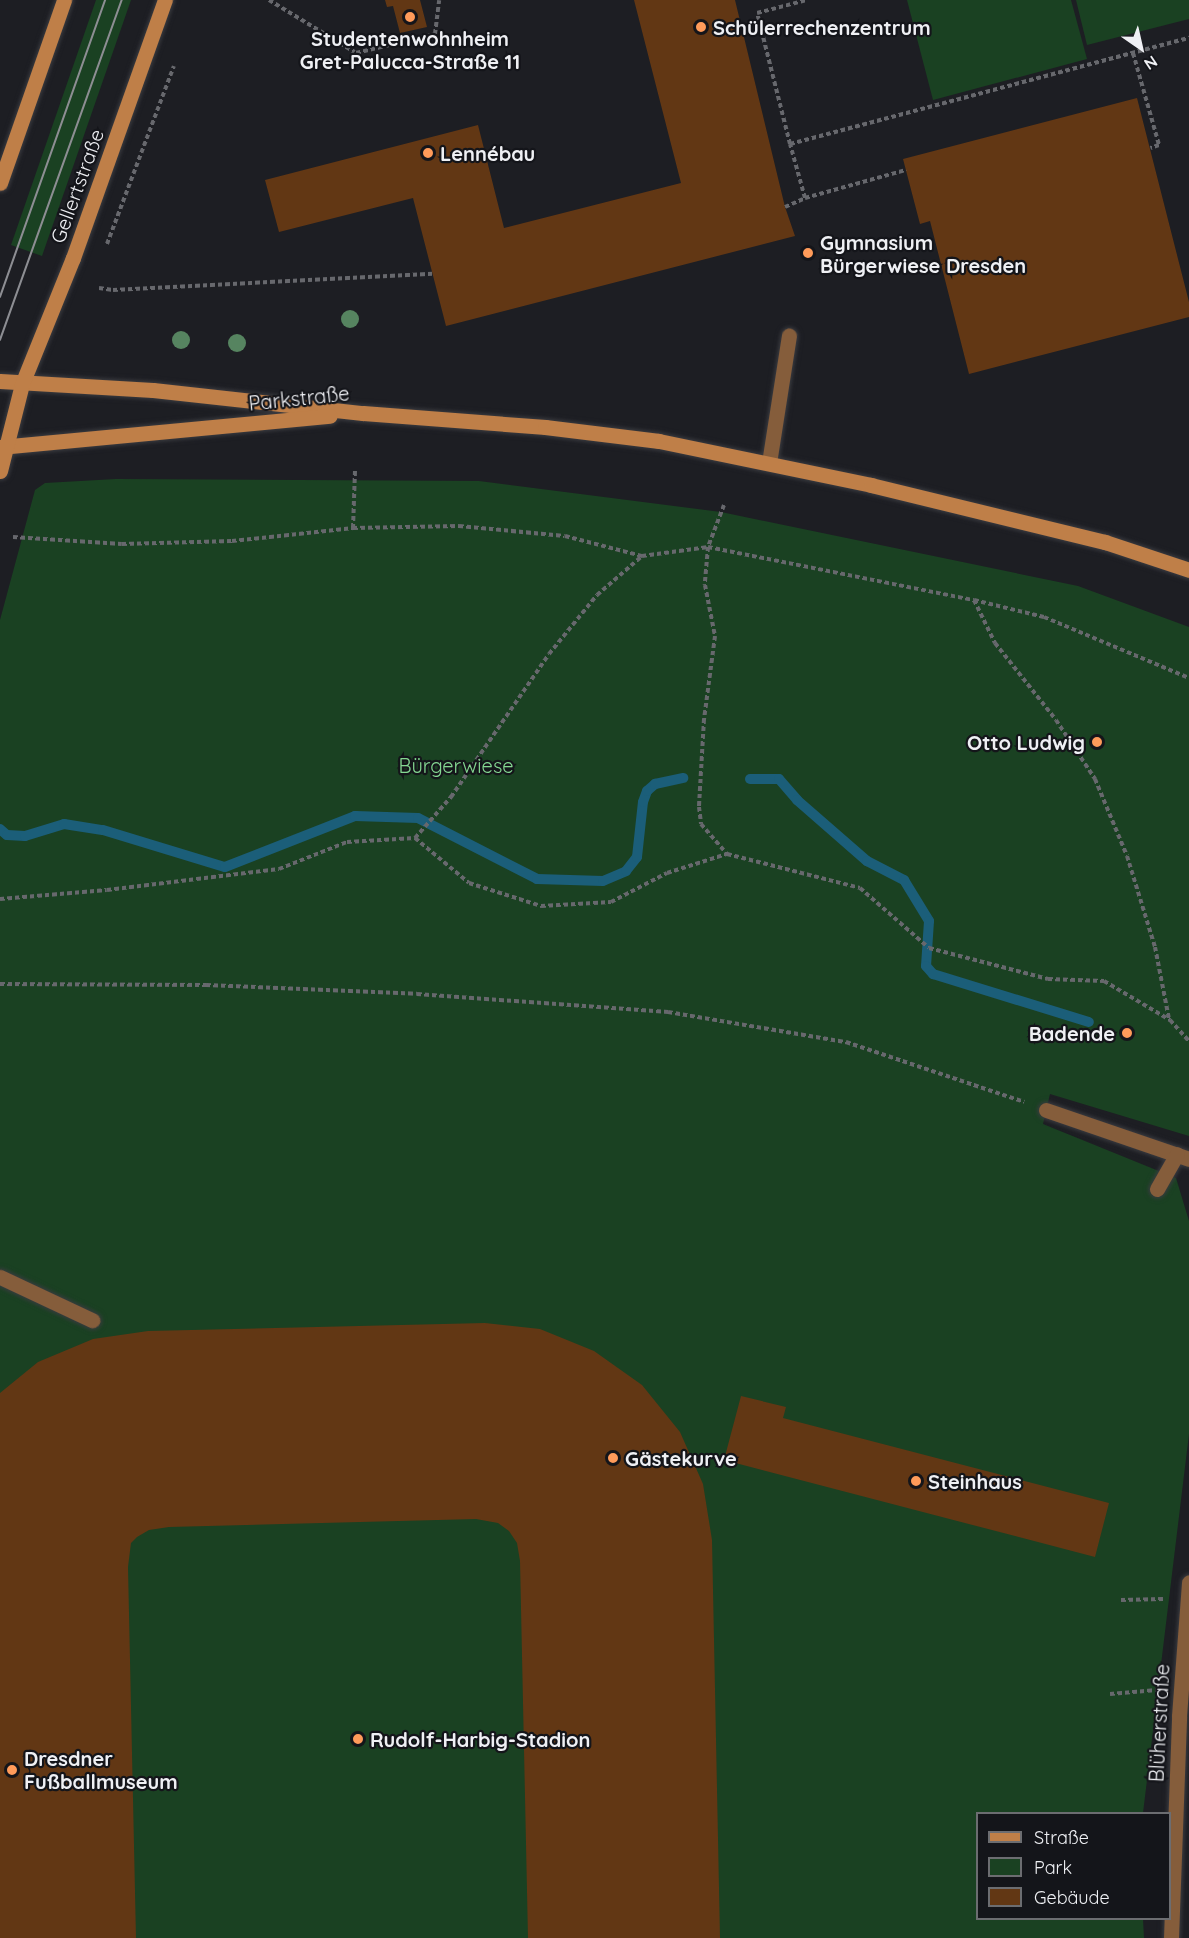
<!DOCTYPE html>
<meta charset="utf-8">
<style>
body{margin:0}
#map{position:relative;width:1189px;height:1938px;overflow:hidden;background:#1d1e23;font-family:Quicksand,sans-serif}
div>[style]{position:absolute}
[style*='--x']{left:calc(var(--x)*1px);top:calc(var(--y)*1px);width:calc(var(--w)*1px);rotate:calc(var(--a)*1deg)}
.green>*{inset:0;background:#1a4122}
.stream>*{height:10px;margin:-5px;padding:0 5px;transform-origin:5px;border-radius:5px;background:#1b5e79}
.building>*{inset:0;background:#623714}
.path>*{height:4px;margin-top:-2px;transform-origin:0;background:repeating-linear-gradient(90deg,#67686d 0 4.5px,transparent 0 7.5px)}
.roads{filter:drop-shadow(0 0 2px #3a3b40) drop-shadow(0 0 2px #3a3b40)}
.lane>*{height:15px;margin:-7.5px;padding:0 7.5px;transform-origin:7.5px;border-radius:7.5px;background:#855d3b}
.street>*{height:15px;margin:-7.5px;padding:0 7.5px;transform-origin:7.5px;border-radius:7.5px;background:#855d3b}
.secondary>*{height:15px;margin:-7.5px;padding:0 7.5px;transform-origin:7.5px;border-radius:7.5px;background:#bf7f48}
.tram>*{height:1.5px;margin:-0.75px;padding:0 0.75px;transform-origin:0.75px;border-radius:0.75px;background:#8d8e93}
.trees>*{width:18px;height:18px;margin:-9px;border-radius:50%;background:#568460}
.dots>*{width:16px;height:16px;translate:-50% -50%;box-sizing:border-box;border:3px solid #14151a;border-radius:50%}
span{translate:-50% -50%;white-space:nowrap;text-align:center;line-height:1.15;-webkit-text-stroke:4.5px #14151a;paint-order:stroke}
.poi-label{font-size:20px;color:#eff0f4;font-weight:700}
.left{translate:0 -50%;text-align:left}
.right{translate:-100% -50%;text-align:right}
.street-label{font-size:20px;color:#eff0f4}
.park-label{font-size:20px;color:#84d791}
.legend{position:absolute;left:976px;top:1812px;width:195px;height:108px;box-sizing:border-box;background:#14151a;border:2px solid #6c6d71;margin:0;padding:8px 10px;list-style:none;font-size:18px;color:#eff0f4}
.legend li{display:flex;align-items:center;gap:12px;height:30px}
.legend b{width:30px;border:2px solid #6c6d71}
.north{position:absolute;left:1111px;top:18px;width:60px;height:60px;-webkit-text-stroke:4px #14151a;paint-order:stroke;rotate:146deg;font-size:16px;font-weight:700;line-height:24px;text-align:center;color:#eff0f4}
.north::after{content:'';display:block;margin:auto;width:21px;height:27px;background:#eff0f4;clip-path:polygon(50% 0,100% 100%,50% 72%,0 100%)}
</style>
<div id="map">
<div class="green">
<div style="clip-path:polygon(96px 0,131px 0,42px 256px,11px 245px)"></div>
<div style="clip-path:polygon(907px 0,1071px 0,1087px 59px,933px 100px)"></div>
<div style="clip-path:polygon(1076px 0,1189px 0,1189px 19px,1087px 45px)"></div>
<div style="clip-path:polygon(116px 479px,479px 481px,721px 512px,1078px 586px,1189px 627px,1189px 1136px,1050px 1094px,1043px 1124px,1176px 1178px,1189px 1221px,1189px 1434px,1143px 1813px,978px 1814px,978px 1918px,1143px 1919px,1144px 1938px,0 1938px,0 620px,35px 490px,45px 483px)"></div>
</div>
<div class="stream">
<div style="--x:750;--y:779;--w:29;--a:0"></div>
<div style="--x:779;--y:779;--w:28;--a:49"></div>
<div style="--x:797;--y:800;--w:93;--a:41.1"></div>
<div style="--x:867;--y:861;--w:42;--a:27.2"></div>
<div style="--x:904;--y:880;--w:48;--a:58.6"></div>
<div style="--x:929;--y:921;--w:45;--a:93.8"></div>
<div style="--x:926;--y:966;--w:11;--a:49"></div>
<div style="--x:933;--y:974;--w:163;--a:17.1"></div>
<div style="--x:0;--y:829;--w:9;--a:41"></div>
<div style="--x:7;--y:835;--w:18;--a:3"></div>
<div style="--x:25;--y:836;--w:41;--a:-17.1"></div>
<div style="--x:64;--y:824;--w:39;--a:9"></div>
<div style="--x:103;--y:830;--w:127;--a:16.9"></div>
<div style="--x:225;--y:867;--w:140;--a:-21.4"></div>
<div style="--x:355;--y:816;--w:63;--a:1.8"></div>
<div style="--x:418;--y:818;--w:134;--a:27.1"></div>
<div style="--x:537;--y:879;--w:66;--a:1.7"></div>
<div style="--x:603;--y:881;--w:25;--a:-23"></div>
<div style="--x:626;--y:871;--w:18;--a:-52"></div>
<div style="--x:637;--y:857;--w:55;--a:-83.8"></div>
<div style="--x:643;--y:802;--w:12;--a:-70"></div>
<div style="--x:647;--y:791;--w:11;--a:-41"></div>
<div style="--x:655;--y:784;--w:29;--a:-12"></div>
</div>
<div class="building">
<div style="clip-path:polygon(385px 0,420px 0,427px 27px,400px 33px,393px 6px,387px 7px)"></div>
<div style="clip-path:polygon(634px 0,735px 0,785px 207px,795px 236px,446px 326px,413px 198px,279px 232px,265px 180px,478px 125px,504px 228px,681px 183px)"></div>
<div style="clip-path:polygon(1137px 98px,1189px 302px,1189px 317px,969px 374px,930px 221px,920px 224px,903px 159px)"></div>
<div style="clip-path:polygon(485px 1323px,540px 1329px,594px 1351px,642px 1385px,680px 1432px,703px 1484px,712px 1540px,720px 1938px,528px 1938px,520px 1561px,517px 1543px,509px 1531px,498px 1523px,476px 1519px,169px 1527px,149px 1530px,137px 1537px,131px 1543px,128px 1567px,136px 1938px,0 1938px,0 1393px,38px 1362px,93px 1339px,148px 1331px)"></div>
<div style="clip-path:polygon(741px 1396px,786px 1407px,783px 1418px,1109px 1503px,1095px 1557px,724px 1460px)"></div>
</div>
<div class="path">
<div style="--x:269;--y:0;--w:102;--a:31.3"></div>
<div style="--x:356;--y:53;--w:81;--a:-13.5"></div>
<div style="--x:435;--y:34;--w:34;--a:-83"></div>
<div style="--x:1133;--y:53;--w:96;--a:74.2"></div>
<div style="--x:1159;--y:145;--w:9;--a:162"></div>
<div style="--x:790;--y:144;--w:135;--a:-104.1"></div>
<div style="--x:757;--y:13;--w:52;--a:-14.6"></div>
<div style="--x:805;--y:198;--w:105;--a:-15.5"></div>
<div style="--x:785;--y:207;--w:22;--a:-24"></div>
<div style="--x:805;--y:198;--w:56;--a:-105.5"></div>
<div style="--x:790;--y:144;--w:413;--a:-14.9"></div>
<div style="--x:107;--y:244;--w:190;--a:-69.4"></div>
<div style="--x:99;--y:288;--w:14;--a:8"></div>
<div style="--x:113;--y:290;--w:320;--a:-2.9"></div>
<div style="--x:724;--y:505;--w:45;--a:110.9"></div>
<div style="--x:708;--y:547;--w:38;--a:95"></div>
<div style="--x:705;--y:585;--w:52;--a:78.9"></div>
<div style="--x:715;--y:636;--w:84;--a:97.5"></div>
<div style="--x:704;--y:719;--w:88;--a:93.3"></div>
<div style="--x:699;--y:807;--w:17;--a:83"></div>
<div style="--x:701;--y:824;--w:40;--a:49"></div>
<div style="--x:353;--y:528;--w:57;--a:-88"></div>
<div style="--x:13;--y:537;--w:109;--a:3.7"></div>
<div style="--x:122;--y:544;--w:110;--a:-1.6"></div>
<div style="--x:232;--y:541;--w:122;--a:-6.1"></div>
<div style="--x:353;--y:528;--w:106;--a:-1.1"></div>
<div style="--x:459;--y:526;--w:106;--a:5.4"></div>
<div style="--x:565;--y:536;--w:80;--a:14.6"></div>
<div style="--x:642;--y:556;--w:67;--a:-7.8"></div>
<div style="--x:708;--y:547;--w:271;--a:11.3"></div>
<div style="--x:974;--y:600;--w:72;--a:13.7"></div>
<div style="--x:1044;--y:617;--w:157;--a:22.8"></div>
<div style="--x:974;--y:600;--w:48;--a:64"></div>
<div style="--x:995;--y:643;--w:98;--a:51.6"></div>
<div style="--x:1056;--y:720;--w:71;--a:56.5"></div>
<div style="--x:1095;--y:779;--w:83;--a:67.4"></div>
<div style="--x:1127;--y:856;--w:95;--a:72.9"></div>
<div style="--x:1155;--y:947;--w:73;--a:79"></div>
<div style="--x:415;--y:838;--w:55;--a:-48.7"></div>
<div style="--x:451;--y:797;--w:173;--a:-55.6"></div>
<div style="--x:549;--y:654;--w:76;--a:-50.9"></div>
<div style="--x:597;--y:595;--w:60;--a:-40.9"></div>
<div style="--x:0;--y:899;--w:107;--a:-4.8"></div>
<div style="--x:107;--y:890;--w:173;--a:-7"></div>
<div style="--x:279;--y:869;--w:73;--a:-21.7"></div>
<div style="--x:347;--y:842;--w:68;--a:-3.4"></div>
<div style="--x:415;--y:838;--w:70;--a:39.8"></div>
<div style="--x:469;--y:883;--w:76;--a:17.7"></div>
<div style="--x:541;--y:906;--w:70;--a:-3.3"></div>
<div style="--x:611;--y:902;--w:63;--a:-27.4"></div>
<div style="--x:667;--y:873;--w:63;--a:-17.6"></div>
<div style="--x:727;--y:854;--w:137;--a:14.3"></div>
<div style="--x:860;--y:888;--w:91;--a:41"></div>
<div style="--x:929;--y:948;--w:123;--a:14.6"></div>
<div style="--x:1048;--y:979;--w:56;--a:2"></div>
<div style="--x:1104;--y:981;--w:77;--a:30.6"></div>
<div style="--x:1170;--y:1020;--w:28;--a:48"></div>
<div style="--x:0;--y:984;--w:206;--a:0.3"></div>
<div style="--x:206;--y:985;--w:211;--a:2.4"></div>
<div style="--x:417;--y:994;--w:252;--a:4.1"></div>
<div style="--x:668;--y:1012;--w:181;--a:9.6"></div>
<div style="--x:846;--y:1042;--w:188;--a:18.6"></div>
<div style="--x:1121;--y:1600;--w:42;--a:-1.4"></div>
<div style="--x:1110;--y:1694;--w:47;--a:-4.9"></div>
</div>
<div class="roads">
<div class="lane">
<div style="--x:769;--y:463;--w:129;--a:-81.1"></div>
<div style="--x:1046;--y:1110;--w:151;--a:18.9"></div>
<div style="--x:1157;--y:1189;--w:40;--a:-60.3"></div>
<div style="--x:0;--y:1277;--w:102;--a:25.1"></div>
</div>
<div class="street">
<div style="--x:1171;--y:1938;--w:222;--a:-87.9"></div>
<div style="--x:1179;--y:1716;--w:134;--a:-85.7"></div>
</div>
<div class="secondary">
<div style="--x:0;--y:183;--w:194;--a:-70.7"></div>
<div style="--x:0;--y:381;--w:153;--a:3.4"></div>
<div style="--x:153;--y:390;--w:211;--a:6.3"></div>
<div style="--x:363;--y:413;--w:183;--a:4.4"></div>
<div style="--x:545;--y:427;--w:115;--a:7"></div>
<div style="--x:659;--y:441;--w:217;--a:11.7"></div>
<div style="--x:871;--y:485;--w:241;--a:13.7"></div>
<div style="--x:1105;--y:542;--w:89;--a:18.4"></div>
<div style="--x:0;--y:447;--w:331;--a:-5.4"></div>
<div style="--x:0;--y:471;--w:90;--a:-75.8"></div>
<div style="--x:22;--y:384;--w:136;--a:-68"></div>
<div style="--x:73;--y:258;--w:274;--a:-70.4"></div>
</div>
</div>
<div class="tram">
<div style="--x:0;--y:297;--w:315;--a:-70.5"></div>
<div style="--x:0;--y:340;--w:361;--a:-70.3"></div>
</div>
<div class="trees">
<div style="left:350px;top:319px"></div>
<div style="left:181px;top:340px"></div>
<div style="left:237px;top:343px"></div>
</div>
<div class="dots">
<div style="left:410px;top:17px;background:#ff9b5a"></div>
<div style="left:701px;top:27px;background:#ff9b5a"></div>
<div style="left:428px;top:153px;background:#ff9b5a"></div>
<div style="left:808px;top:253px;background:#ff9b5a"></div>
<div style="left:1097px;top:742px;background:#ff9b5a"></div>
<div style="left:1127px;top:1033px;background:#ff9b5a"></div>
<div style="left:613px;top:1458px;background:#ff9b5a"></div>
<div style="left:916px;top:1481px;background:#ff9b5a"></div>
<div style="left:358px;top:1739px;background:#ff9b5a"></div>
<div style="left:12px;top:1770px;background:#ff9b5a"></div>
</div>
<div class="poi-label">
<span class="left" style="left:713px;top:27px">Schülerrechenzentrum</span>
<span style="left:410px;top:50px">Studentenwohnheim<br>Gret-Palucca-Straße 11</span>
<span class="left" style="left:440px;top:153px">Lennébau</span>
<span class="left" style="left:820px;top:254px">Gymnasium<br>Bürgerwiese Dresden</span>
<span class="right" style="left:1085px;top:742px">Otto Ludwig</span>
<span class="right" style="left:1115px;top:1033px">Badende</span>
<span class="left" style="left:625px;top:1458px">Gästekurve</span>
<span class="left" style="left:928px;top:1481px">Steinhaus</span>
<span class="left" style="left:370px;top:1739px">Rudolf-Harbig-Stadion</span>
<span class="left" style="left:24px;top:1770px">Dresdner<br>Fußballmuseum</span>
</div>
<div class="street-label">
<span style="left:77px;top:186px;rotate:-70deg">Gellertstraße</span>
<span style="left:299px;top:398px;rotate:-6deg">Parkstraße</span>
<span style="left:1159px;top:1723px;rotate:-87deg">Blüherstraße</span>
</div>
<div class="park-label">
<span style="left:456px;top:765px">Bürgerwiese</span>
</div>
<ul class="legend">
<li><b style="height:8px;background:#bf7f48"></b>Straße</li>
<li><b style="height:16px;background:#1a4122"></b>Park</li>
<li><b style="height:16px;background:#623714"></b>Gebäude</li>
</ul>
<div class="north">N</div>
</div>
